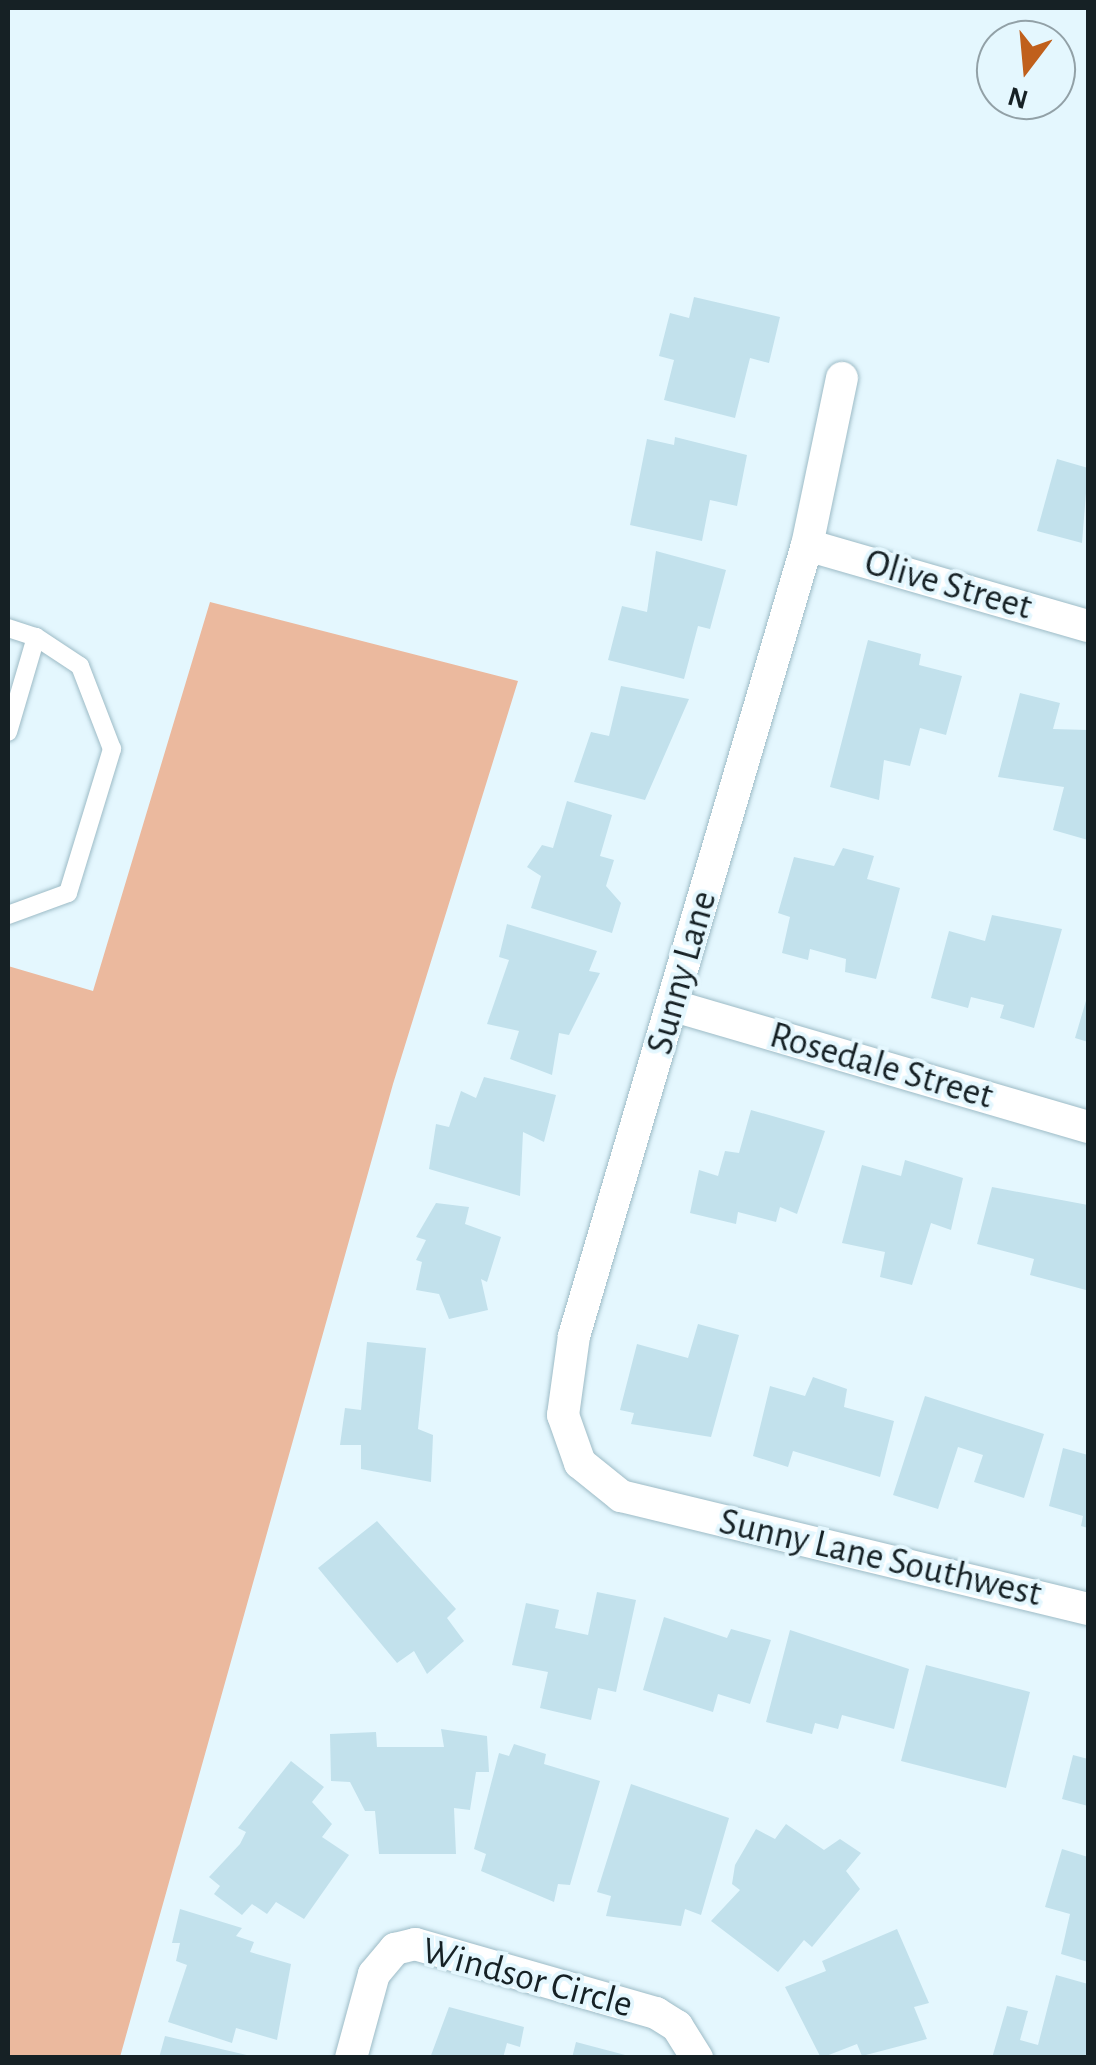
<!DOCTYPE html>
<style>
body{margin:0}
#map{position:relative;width:1096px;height:2065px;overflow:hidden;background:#e4f7fe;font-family:"Alegreya Sans",sans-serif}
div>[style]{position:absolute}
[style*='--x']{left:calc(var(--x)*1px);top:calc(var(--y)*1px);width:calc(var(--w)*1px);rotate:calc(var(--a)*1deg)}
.green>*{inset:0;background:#ebb99e}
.building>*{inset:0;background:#c2e1ec}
.roads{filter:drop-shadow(0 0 2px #9dbbc6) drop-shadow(0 0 2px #9dbbc6)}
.lane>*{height:18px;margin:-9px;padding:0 9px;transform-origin:9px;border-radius:9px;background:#fff}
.street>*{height:32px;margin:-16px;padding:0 16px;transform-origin:16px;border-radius:16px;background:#fff}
span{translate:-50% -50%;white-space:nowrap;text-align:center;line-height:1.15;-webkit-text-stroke:8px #e4f7fe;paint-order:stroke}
.street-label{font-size:38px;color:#162125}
.frame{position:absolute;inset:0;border:10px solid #162125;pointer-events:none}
.north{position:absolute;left:976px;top:20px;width:100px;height:100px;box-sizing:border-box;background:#e4f7fe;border:2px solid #92a1a7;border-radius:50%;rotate:196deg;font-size:28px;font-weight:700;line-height:40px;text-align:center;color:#162125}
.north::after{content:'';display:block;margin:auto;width:35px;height:45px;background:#c0601c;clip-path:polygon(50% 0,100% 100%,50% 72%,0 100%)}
</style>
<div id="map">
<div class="green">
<div style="clip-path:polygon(210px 602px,518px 681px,393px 1084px,120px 2057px,8px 2057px,8px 966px,93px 991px)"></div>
</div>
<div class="building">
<div style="clip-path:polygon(694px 297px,780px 317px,769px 363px,750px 358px,735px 418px,664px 400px,674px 360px,659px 356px,670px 313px,689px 318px)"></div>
<div style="clip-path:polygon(675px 437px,747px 455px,737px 506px,710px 500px,702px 541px,630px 525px,647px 439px,674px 445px)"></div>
<div style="clip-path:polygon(1057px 459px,1088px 468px,1082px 543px,1037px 531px)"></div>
<div style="clip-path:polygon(656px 551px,726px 570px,710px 629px,698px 626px,684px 679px,608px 660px,622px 606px,647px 612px)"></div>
<div style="clip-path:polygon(868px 640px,921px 654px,919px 665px,962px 676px,946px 735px,920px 728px,910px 766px,884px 760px,879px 800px,830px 787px)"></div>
<div style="clip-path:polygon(621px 686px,689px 699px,645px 800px,574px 782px,591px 732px,609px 736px)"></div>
<div style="clip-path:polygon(1020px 693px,1060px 703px,1053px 729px,1088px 730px,1088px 840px,1053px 830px,1064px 787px,998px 777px)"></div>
<div style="clip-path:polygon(567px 801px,612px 815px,600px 856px,614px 860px,606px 886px,621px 903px,612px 933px,531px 908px,541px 876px,527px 867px,542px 845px,553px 848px)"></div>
<div style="clip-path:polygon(843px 848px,874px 856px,867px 879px,900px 888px,876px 979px,845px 972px,846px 959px,810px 949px,808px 960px,782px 953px,790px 917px,778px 913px,794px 857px,834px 866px)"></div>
<div style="clip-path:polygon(992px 915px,1062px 929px,1034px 1028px,1000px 1018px,1004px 1005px,971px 997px,968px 1008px,931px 998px,949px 931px,985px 941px)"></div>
<div style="clip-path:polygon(507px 924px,597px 951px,589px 971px,600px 973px,569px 1035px,559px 1033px,552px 1075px,510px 1059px,519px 1031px,487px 1024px,509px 960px,499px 957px)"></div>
<div style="clip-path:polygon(1088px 994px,1088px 1042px,1075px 1038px)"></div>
<div style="clip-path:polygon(484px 1077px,556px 1095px,544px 1142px,523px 1132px,520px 1196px,429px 1169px,436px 1124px,449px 1127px,461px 1091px,476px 1098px)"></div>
<div style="clip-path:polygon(751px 1110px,825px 1131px,797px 1214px,780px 1207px,776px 1222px,738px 1212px,736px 1224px,690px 1213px,699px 1170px,718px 1176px,725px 1151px,739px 1153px)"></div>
<div style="clip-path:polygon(905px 1160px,963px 1178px,951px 1230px,931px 1223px,912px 1285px,880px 1277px,885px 1252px,842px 1243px,862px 1165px,901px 1176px)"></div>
<div style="clip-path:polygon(992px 1187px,1088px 1205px,1086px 1290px,1030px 1275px,1034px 1259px,977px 1244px)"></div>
<div style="clip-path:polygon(436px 1203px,469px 1207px,465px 1224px,501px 1237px,487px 1282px,481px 1279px,488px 1310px,449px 1319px,439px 1294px,416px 1290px,422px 1262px,416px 1260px,426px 1240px,416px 1237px)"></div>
<div style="clip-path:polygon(698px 1324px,739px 1335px,711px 1437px,631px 1424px,634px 1413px,620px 1410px,637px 1344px,688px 1358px)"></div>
<div style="clip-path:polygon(367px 1342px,426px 1348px,418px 1429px,433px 1435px,431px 1482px,361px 1469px,361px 1445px,340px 1445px,345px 1408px,361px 1410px)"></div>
<div style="clip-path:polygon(813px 1377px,847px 1389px,844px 1407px,894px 1421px,880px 1477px,793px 1451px,788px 1467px,753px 1456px,770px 1386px,805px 1396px)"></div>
<div style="clip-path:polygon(925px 1396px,1044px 1434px,1024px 1498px,974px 1482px,983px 1455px,958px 1447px,938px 1509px,893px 1495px)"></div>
<div style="clip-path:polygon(1063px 1448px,1088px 1455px,1088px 1528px,1081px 1526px,1083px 1516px,1049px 1506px)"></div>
<div style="clip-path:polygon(377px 1521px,456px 1609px,447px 1618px,464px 1641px,427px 1674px,414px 1651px,397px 1663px,318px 1568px)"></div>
<div style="clip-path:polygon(597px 1592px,636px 1600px,616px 1692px,598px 1688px,591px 1720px,540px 1708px,548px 1672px,512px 1665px,526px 1603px,559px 1610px,555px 1628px,588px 1635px)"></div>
<div style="clip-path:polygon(664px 1617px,727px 1638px,731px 1629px,771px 1640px,750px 1704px,718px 1694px,713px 1712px,643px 1690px)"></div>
<div style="clip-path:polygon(790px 1630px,909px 1669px,894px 1729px,842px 1715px,838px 1729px,815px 1723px,812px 1734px,766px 1722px)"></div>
<div style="clip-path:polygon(926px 1665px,1030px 1692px,1006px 1788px,901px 1761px)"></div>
<div style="clip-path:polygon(441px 1729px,487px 1736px,489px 1772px,476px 1772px,470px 1810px,454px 1808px,456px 1854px,379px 1854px,375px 1811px,365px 1811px,350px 1782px,331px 1781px,330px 1734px,376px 1732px,377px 1747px,444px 1747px)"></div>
<div style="clip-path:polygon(514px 1744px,546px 1754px,544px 1764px,600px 1781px,570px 1885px,558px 1884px,554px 1902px,481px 1871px,486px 1854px,474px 1849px,499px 1753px,509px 1756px)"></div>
<div style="clip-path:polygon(1073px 1755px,1088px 1759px,1088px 1806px,1062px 1799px)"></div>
<div style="clip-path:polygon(291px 1761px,324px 1787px,312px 1802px,332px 1824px,322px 1837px,349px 1855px,304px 1919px,276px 1902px,267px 1914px,252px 1904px,242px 1915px,214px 1894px,220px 1886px,209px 1877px,240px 1844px,246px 1832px,238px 1828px)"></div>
<div style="clip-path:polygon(631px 1784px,729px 1818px,701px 1915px,685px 1909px,681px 1926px,606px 1916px,611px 1896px,597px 1892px)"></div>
<div style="clip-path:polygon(786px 1824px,824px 1850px,840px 1839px,861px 1853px,846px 1871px,860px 1889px,812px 1947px,804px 1940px,778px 1972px,711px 1921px,740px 1890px,732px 1884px,735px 1865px,756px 1829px,775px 1839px)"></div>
<div style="clip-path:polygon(1062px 1849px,1088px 1857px,1088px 1962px,1061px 1954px,1070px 1914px,1045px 1907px)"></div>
<div style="clip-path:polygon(180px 1909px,242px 1928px,236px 1936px,254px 1942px,250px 1952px,291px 1964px,277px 2040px,236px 2028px,232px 2043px,168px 2022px,187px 1965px,176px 1961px,180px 1943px,172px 1943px)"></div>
<div style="clip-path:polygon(897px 1929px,929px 2003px,914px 2007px,927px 2039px,862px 2056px,857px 2044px,821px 2058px,785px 1987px,826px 1971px,822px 1961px)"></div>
<div style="clip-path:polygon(1056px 1975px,1088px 1984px,1088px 2058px,992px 2058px,1007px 2006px,1028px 2011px,1020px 2040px,1038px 2045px)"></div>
<div style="clip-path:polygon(449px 2007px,524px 2027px,520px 2047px,507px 2043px,503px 2058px,430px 2058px)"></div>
<div style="clip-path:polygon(165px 2036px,251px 2056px,251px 2058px,159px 2058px)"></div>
<div style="clip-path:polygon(576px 2042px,629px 2056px,629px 2058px,572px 2058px)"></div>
</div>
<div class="roads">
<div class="lane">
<div style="--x:8;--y:628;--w:29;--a:18"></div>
<div style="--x:36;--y:637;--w:99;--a:106.4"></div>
<div style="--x:8;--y:915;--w:64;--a:-20.1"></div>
<div style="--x:68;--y:893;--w:151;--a:-73"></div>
<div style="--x:112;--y:749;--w:89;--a:-111.1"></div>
<div style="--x:80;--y:666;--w:53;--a:-146.6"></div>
</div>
<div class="street">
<div style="--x:842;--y:378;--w:171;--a:101.8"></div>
<div style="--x:807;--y:545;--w:825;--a:106.41"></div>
<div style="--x:574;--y:1336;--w:80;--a:97.9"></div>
<div style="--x:563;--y:1415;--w:51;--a:70.5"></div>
<div style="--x:580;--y:1463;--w:53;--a:38.8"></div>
<div style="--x:621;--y:1496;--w:480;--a:13.6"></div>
<div style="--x:807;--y:545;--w:292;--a:16.1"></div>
<div style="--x:674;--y:1006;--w:431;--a:16.3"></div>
<div style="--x:351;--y:2058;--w:87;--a:-74.7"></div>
<div style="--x:374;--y:1974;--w:33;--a:-50"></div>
<div style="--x:395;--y:1949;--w:21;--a:-14"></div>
<div style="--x:415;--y:1944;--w:251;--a:16"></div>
<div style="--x:656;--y:2013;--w:25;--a:32"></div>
<div style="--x:677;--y:2026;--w:38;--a:58"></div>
</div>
</div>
<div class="street-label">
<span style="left:948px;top:586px;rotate:16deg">Olive Street</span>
<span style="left:683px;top:973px;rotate:-74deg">Sunny Lane</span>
<span style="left:881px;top:1067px;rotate:16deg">Rosedale Street</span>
<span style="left:880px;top:1559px;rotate:13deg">Sunny Lane Southwest</span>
<span style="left:527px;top:1979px;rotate:15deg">Windsor Circle</span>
</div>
<div class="frame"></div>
<div class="north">N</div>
</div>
